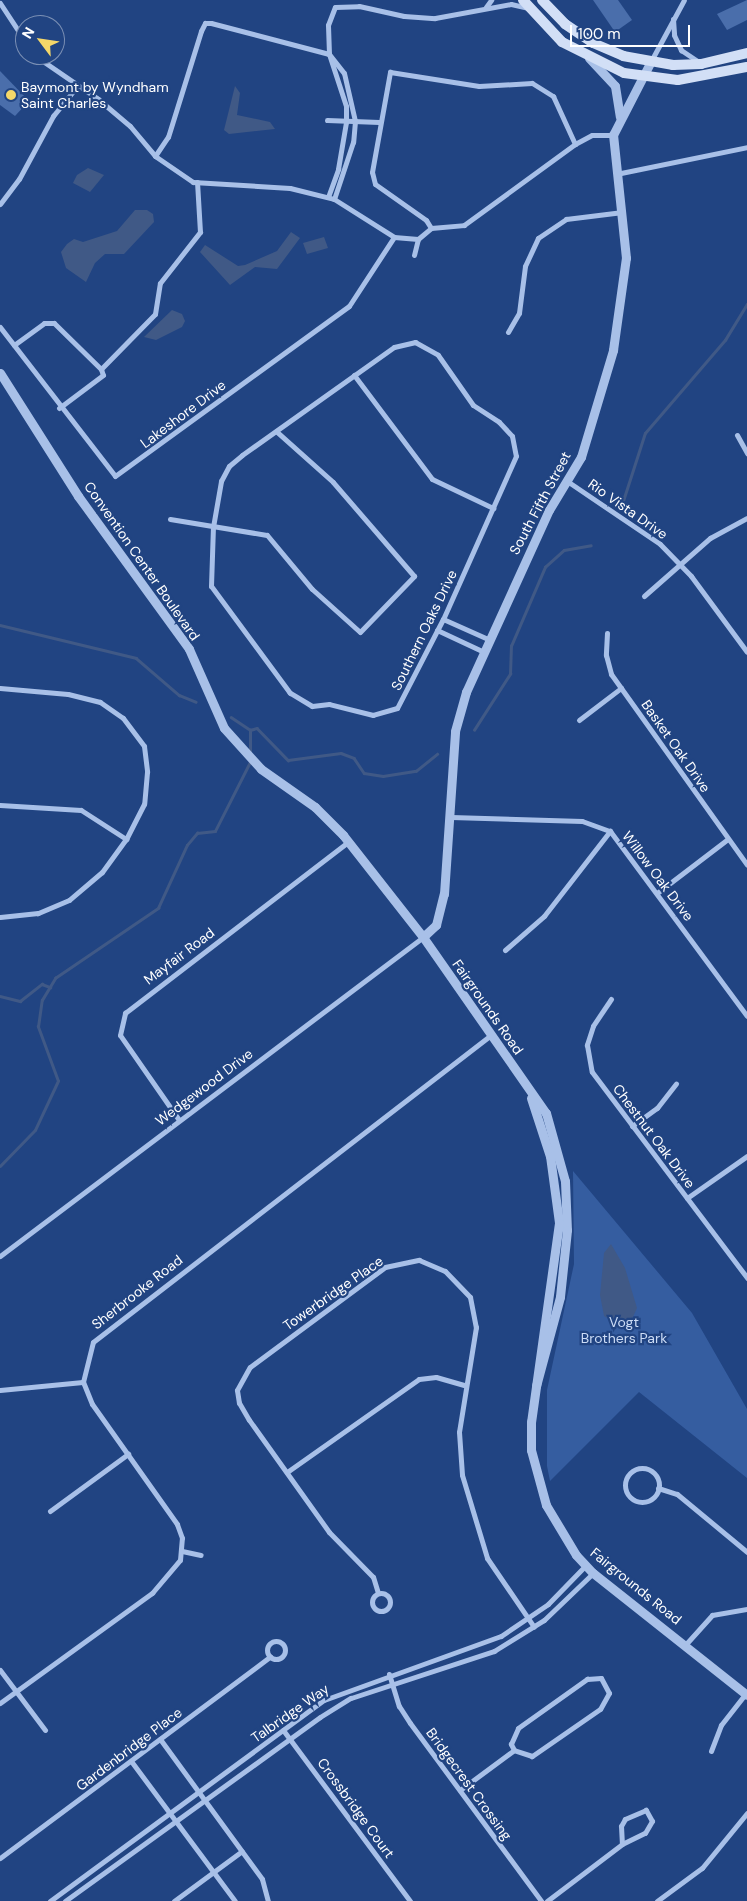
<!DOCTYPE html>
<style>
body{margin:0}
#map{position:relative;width:747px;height:1901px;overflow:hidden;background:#214482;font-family:"DM Sans",sans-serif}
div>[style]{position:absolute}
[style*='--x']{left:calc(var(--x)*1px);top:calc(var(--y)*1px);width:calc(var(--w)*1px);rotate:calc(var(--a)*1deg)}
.green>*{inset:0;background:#355da0}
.water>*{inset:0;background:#405986}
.stream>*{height:2.5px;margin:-1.25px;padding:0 1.25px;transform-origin:1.25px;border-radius:1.25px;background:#405986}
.building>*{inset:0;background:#4a6eab}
.minor>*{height:5px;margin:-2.5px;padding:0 2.5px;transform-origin:2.5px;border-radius:2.5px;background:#a8c0e8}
.minor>.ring{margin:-2.5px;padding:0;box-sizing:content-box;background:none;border:5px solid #a8c0e8;border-radius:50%}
.tertiary>*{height:9px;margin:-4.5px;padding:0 4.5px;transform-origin:4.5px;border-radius:4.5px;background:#a8c0e8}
.secondary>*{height:10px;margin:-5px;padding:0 5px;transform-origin:5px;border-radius:5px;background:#d2dff6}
.dots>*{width:14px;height:14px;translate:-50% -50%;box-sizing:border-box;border:2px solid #214482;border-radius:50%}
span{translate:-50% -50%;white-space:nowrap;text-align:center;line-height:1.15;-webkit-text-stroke:4.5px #214482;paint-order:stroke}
.poi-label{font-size:14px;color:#fff}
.left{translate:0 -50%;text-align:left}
.street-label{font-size:14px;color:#fff}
.park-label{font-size:14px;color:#ccdcf6}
.north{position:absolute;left:15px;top:15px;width:50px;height:50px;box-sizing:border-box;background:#214482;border:1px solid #7a8fb4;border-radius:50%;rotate:301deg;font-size:14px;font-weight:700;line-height:20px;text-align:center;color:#fff}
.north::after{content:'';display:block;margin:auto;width:18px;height:22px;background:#f4d769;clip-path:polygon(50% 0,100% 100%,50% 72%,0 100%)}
.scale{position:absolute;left:570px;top:25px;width:120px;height:22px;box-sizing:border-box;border:2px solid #fff;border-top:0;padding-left:6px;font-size:15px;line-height:18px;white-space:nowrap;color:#fff;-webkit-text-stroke:4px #214482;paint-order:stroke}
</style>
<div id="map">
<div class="green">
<div style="clip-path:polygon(573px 1171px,692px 1313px,747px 1409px,747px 1478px,639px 1392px,550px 1481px,547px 1466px,547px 1390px,574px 1264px)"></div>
</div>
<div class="water">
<div style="clip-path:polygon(235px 86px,240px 93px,237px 115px,270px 122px,275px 129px,229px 134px,224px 130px)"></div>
<div style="clip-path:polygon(88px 168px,104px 175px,90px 192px,73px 183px,77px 175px)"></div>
<div style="clip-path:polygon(135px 210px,147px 210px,153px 214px,154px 222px,124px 254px,105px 254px,95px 263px,86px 282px,66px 268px,61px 252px,67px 244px,74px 239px,83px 242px,117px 231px)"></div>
<div style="clip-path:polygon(291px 232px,300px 238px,277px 269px,255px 267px,230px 285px,200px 252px,205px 245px,238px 266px,245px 265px,277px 251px)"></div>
<div style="clip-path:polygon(324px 237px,328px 248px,307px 254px,303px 243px)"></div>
<div style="clip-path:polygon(172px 310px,182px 314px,185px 321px,182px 327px,156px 340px,144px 337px)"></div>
<div style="clip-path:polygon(611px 1244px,625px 1268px,637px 1308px,633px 1317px,619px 1325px,604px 1316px,600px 1295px,604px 1253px)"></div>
</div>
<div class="stream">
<div style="--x:623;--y:501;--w:71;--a:-72.1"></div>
<div style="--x:645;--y:433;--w:123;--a:-49.3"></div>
<div style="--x:725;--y:340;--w:42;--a:-58.6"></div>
<div style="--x:0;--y:625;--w:140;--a:13.6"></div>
<div style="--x:136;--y:658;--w:57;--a:40.7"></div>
<div style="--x:179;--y:695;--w:18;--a:22"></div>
<div style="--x:231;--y:717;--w:23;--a:34"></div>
<div style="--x:474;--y:730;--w:67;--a:-57.3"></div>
<div style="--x:510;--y:674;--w:28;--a:-88"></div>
<div style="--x:511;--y:646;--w:86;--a:-66.7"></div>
<div style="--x:545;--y:567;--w:25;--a:-42"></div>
<div style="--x:564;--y:550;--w:27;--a:-10"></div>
<div style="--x:250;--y:754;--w:24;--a:-90"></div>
<div style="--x:250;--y:730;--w:7;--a:-16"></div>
<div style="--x:257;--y:728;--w:45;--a:45.9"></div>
<div style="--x:288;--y:760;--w:53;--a:-7.5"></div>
<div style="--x:341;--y:753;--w:14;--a:21"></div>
<div style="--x:354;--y:758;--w:18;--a:56"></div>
<div style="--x:364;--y:773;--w:19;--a:9"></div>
<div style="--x:383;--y:776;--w:33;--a:-9"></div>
<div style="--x:416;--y:771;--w:27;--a:-39"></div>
<div style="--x:0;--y:996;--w:21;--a:14"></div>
<div style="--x:20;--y:1001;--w:28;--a:-38"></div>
<div style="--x:42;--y:984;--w:9;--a:21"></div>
<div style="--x:0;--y:1166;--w:50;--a:-45.8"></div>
<div style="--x:35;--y:1130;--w:54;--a:-64.9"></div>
<div style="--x:58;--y:1081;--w:58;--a:-110.3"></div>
<div style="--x:38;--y:1027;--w:27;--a:-82"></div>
<div style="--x:42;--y:1000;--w:26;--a:-59"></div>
<div style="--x:55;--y:978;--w:125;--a:-34.2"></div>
<div style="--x:158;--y:908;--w:69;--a:-65.3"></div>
<div style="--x:187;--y:845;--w:16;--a:-50"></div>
<div style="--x:197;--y:833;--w:18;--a:-6"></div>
<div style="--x:215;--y:831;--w:77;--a:-63.1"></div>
</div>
<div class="building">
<div style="clip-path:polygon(593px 0,618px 0,632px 20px,615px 32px)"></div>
<div style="clip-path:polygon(747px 0,747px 20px,727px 30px,717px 14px)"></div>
<div style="clip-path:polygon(0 71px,26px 98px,27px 103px,15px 116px,0 105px)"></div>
</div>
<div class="minor">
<div style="--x:0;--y:3;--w:45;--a:56.7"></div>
<div style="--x:486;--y:7;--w:9;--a:-54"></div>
<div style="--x:673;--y:19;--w:16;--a:86"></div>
<div style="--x:674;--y:35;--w:17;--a:65"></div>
<div style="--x:681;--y:50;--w:22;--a:34"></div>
<div style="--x:34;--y:55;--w:78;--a:34.5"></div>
<div style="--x:98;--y:99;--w:42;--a:40.2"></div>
<div style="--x:130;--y:126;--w:39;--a:50"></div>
<div style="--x:155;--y:156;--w:46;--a:34.4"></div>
<div style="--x:193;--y:182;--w:97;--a:3.5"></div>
<div style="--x:290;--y:188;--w:45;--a:14"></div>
<div style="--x:334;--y:199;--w:71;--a:32.3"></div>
<div style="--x:394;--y:237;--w:24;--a:5"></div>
<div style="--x:651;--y:61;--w:69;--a:-61.6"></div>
<div style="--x:327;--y:120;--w:52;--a:2.2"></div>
<div style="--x:155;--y:156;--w:23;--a:-56"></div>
<div style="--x:168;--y:137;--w:111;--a:-72.7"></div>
<div style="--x:201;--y:31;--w:9;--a:-63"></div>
<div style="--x:205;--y:23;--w:6;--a:0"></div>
<div style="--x:211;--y:23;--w:122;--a:14.7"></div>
<div style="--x:329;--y:54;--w:24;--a:52"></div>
<div style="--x:344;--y:73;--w:49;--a:77.1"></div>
<div style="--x:355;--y:121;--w:21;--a:95"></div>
<div style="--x:353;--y:142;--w:60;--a:108.4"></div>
<div style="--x:616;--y:174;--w:134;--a:-11.6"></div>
<div style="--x:328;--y:197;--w:30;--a:-70"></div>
<div style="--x:338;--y:169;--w:48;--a:-80.3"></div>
<div style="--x:346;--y:122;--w:16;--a:-90"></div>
<div style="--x:346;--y:106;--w:55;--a:-108.1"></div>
<div style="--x:329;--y:54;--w:29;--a:-92"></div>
<div style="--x:328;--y:25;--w:19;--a:-69"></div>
<div style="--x:335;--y:7;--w:24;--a:-2"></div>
<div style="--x:359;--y:6;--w:46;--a:12.5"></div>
<div style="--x:404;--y:16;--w:31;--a:4"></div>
<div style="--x:435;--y:18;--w:77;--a:-10.4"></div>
<div style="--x:511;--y:4;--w:17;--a:13"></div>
<div style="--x:0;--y:204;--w:31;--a:-53"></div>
<div style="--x:19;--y:179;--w:72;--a:-61.6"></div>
<div style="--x:53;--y:116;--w:38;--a:-51"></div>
<div style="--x:431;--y:228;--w:9;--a:-122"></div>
<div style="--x:426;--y:220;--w:62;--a:-144.8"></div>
<div style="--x:375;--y:184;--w:12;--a:-104"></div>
<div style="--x:372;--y:172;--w:102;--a:-79.8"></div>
<div style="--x:390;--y:72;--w:90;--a:8.9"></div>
<div style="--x:479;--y:86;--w:53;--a:-3.2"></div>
<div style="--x:532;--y:83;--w:25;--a:32"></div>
<div style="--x:553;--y:96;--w:53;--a:65.4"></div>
<div style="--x:418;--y:239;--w:17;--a:-40"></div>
<div style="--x:431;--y:228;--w:33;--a:-5"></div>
<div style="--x:464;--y:225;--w:137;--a:-36.1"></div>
<div style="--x:575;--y:144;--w:19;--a:-28"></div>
<div style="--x:592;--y:135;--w:21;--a:0"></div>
<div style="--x:414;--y:255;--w:16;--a:-76"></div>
<div style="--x:0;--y:327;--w:188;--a:52.3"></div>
<div style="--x:115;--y:476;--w:289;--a:-36"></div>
<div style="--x:349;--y:306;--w:82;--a:-56.9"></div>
<div style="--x:508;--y:332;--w:22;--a:-60"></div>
<div style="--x:519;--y:313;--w:47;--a:-82.7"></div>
<div style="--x:525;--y:266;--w:31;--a:-65"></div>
<div style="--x:538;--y:238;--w:34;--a:-34"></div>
<div style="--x:566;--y:219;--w:57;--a:-7"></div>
<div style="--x:415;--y:342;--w:26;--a:29"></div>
<div style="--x:438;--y:355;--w:61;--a:55"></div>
<div style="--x:473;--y:405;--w:31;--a:33"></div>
<div style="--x:499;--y:422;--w:19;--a:47"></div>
<div style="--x:512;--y:436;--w:20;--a:79"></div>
<div style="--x:516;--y:456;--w:179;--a:114.1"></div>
<div style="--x:443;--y:619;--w:100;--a:117.3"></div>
<div style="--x:397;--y:708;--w:25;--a:164"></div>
<div style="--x:373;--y:715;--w:45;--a:-166"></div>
<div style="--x:329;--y:704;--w:17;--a:173"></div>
<div style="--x:312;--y:706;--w:26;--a:-149"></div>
<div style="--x:290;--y:693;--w:133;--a:-126.4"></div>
<div style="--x:211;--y:586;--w:59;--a:-88.1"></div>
<div style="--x:213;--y:527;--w:47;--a:-80.1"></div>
<div style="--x:221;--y:481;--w:17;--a:-62"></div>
<div style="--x:229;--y:466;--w:17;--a:-40"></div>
<div style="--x:242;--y:455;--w:186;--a:-35.4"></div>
<div style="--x:394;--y:347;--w:22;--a:-13"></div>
<div style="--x:14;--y:345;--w:37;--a:-36"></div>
<div style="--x:44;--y:323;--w:10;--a:0"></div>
<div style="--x:54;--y:323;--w:66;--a:44.4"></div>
<div style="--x:101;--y:369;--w:6;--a:72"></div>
<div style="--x:103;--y:375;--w:55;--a:143.1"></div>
<div style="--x:101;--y:369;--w:77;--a:-45.5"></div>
<div style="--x:155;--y:314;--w:31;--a:-81"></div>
<div style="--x:160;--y:283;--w:65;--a:-51.9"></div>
<div style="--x:200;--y:232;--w:50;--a:-93.4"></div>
<div style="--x:354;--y:375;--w:130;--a:53.1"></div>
<div style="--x:432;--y:479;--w:68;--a:25.4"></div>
<div style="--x:737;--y:435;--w:21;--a:61"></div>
<div style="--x:567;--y:481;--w:112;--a:34.1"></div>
<div style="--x:660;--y:544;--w:45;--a:45.9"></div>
<div style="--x:691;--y:576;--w:94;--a:53.6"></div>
<div style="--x:170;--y:519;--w:98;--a:9.4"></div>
<div style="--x:267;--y:535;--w:70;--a:50.2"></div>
<div style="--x:312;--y:589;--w:64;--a:41.9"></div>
<div style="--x:360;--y:632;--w:78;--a:-46"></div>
<div style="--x:414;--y:576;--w:124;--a:-130.8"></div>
<div style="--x:333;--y:482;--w:76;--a:-138.2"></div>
<div style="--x:644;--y:596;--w:88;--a:-41.3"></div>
<div style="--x:710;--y:538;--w:42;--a:-28.4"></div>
<div style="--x:443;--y:619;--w:51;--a:24.1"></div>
<div style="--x:437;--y:630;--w:52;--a:25.1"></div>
<div style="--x:607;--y:633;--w:22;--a:93"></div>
<div style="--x:606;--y:655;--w:20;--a:75"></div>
<div style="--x:611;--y:674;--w:234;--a:54.5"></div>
<div style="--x:0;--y:688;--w:68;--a:5"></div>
<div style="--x:68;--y:694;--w:33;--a:14"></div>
<div style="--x:100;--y:702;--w:28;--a:35"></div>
<div style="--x:123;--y:718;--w:35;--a:53"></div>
<div style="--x:144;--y:746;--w:26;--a:83"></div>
<div style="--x:147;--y:772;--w:32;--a:95"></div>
<div style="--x:144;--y:804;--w:39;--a:117"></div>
<div style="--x:126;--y:839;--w:41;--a:126"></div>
<div style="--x:102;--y:872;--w:43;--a:139.7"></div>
<div style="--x:69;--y:900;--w:34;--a:157"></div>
<div style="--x:38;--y:913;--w:38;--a:174"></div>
<div style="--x:579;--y:720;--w:53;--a:-37.3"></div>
<div style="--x:0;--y:805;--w:81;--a:3.5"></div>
<div style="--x:81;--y:810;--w:54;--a:32.8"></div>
<div style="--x:451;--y:817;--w:131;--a:1.7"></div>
<div style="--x:582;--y:821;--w:30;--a:20"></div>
<div style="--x:610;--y:831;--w:230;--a:53.5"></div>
<div style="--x:657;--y:893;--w:89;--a:-37.3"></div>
<div style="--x:505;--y:950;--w:52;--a:-41.1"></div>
<div style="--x:544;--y:916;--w:108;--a:-52.2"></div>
<div style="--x:611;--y:999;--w:32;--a:124"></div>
<div style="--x:593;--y:1026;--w:20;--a:108"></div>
<div style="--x:587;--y:1045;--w:27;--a:80"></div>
<div style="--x:592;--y:1072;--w:258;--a:53"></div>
<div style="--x:179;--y:1120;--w:103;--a:-124.8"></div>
<div style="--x:120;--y:1035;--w:23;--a:-77"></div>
<div style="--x:125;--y:1013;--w:281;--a:-37.5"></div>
<div style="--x:632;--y:1126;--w:31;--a:-36"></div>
<div style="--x:657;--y:1108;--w:31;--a:-52"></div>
<div style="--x:687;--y:1198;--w:73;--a:-35"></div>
<div style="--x:0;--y:1256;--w:530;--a:-37.02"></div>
<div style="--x:0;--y:1390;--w:83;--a:-5.5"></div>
<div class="ring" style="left:625px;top:1468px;width:29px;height:29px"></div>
<div style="--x:287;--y:1472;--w:161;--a:-35.2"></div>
<div style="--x:419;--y:1379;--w:17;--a:-7"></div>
<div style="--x:436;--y:1377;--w:29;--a:16"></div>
<div style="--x:658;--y:1488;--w:20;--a:18"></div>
<div style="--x:677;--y:1494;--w:91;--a:39.6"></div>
<div style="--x:50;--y:1511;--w:97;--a:-36.2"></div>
<div style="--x:182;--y:1551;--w:19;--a:12"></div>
<div style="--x:378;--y:1593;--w:17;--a:-107"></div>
<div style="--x:373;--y:1577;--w:63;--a:-134.4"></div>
<div style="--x:329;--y:1532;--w:138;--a:-125.5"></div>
<div style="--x:249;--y:1420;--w:20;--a:-120"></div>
<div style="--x:239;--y:1403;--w:13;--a:-99"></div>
<div style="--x:237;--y:1390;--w:26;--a:-61"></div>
<div style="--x:250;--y:1367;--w:168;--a:-36.5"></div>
<div style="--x:385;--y:1267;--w:35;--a:-12"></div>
<div style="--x:419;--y:1260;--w:28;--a:23"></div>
<div style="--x:445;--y:1271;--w:36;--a:46"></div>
<div style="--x:470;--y:1297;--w:31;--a:79"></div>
<div style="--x:476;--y:1327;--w:106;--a:99.2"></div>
<div style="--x:459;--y:1432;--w:43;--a:86"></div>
<div style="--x:462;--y:1475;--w:87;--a:73.2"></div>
<div style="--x:487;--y:1558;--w:83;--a:55.7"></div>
<div class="ring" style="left:372px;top:1593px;width:13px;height:13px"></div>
<div class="ring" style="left:267px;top:1641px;width:13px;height:13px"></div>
<div style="--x:686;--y:1644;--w:39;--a:-48"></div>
<div style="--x:712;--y:1615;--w:36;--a:-10"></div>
<div style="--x:0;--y:1670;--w:75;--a:53.1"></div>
<div style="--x:389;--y:1674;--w:34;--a:73"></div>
<div style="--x:399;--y:1706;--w:20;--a:57"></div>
<div style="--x:410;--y:1723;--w:221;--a:53.6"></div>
<div style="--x:601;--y:1678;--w:17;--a:62"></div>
<div style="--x:609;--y:1693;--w:18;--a:119"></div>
<div style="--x:600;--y:1709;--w:83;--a:145.3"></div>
<div style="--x:532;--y:1756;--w:19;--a:-162"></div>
<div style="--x:514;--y:1750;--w:7;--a:-117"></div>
<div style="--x:511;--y:1744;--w:17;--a:-66"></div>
<div style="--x:518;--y:1728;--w:85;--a:-35.4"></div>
<div style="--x:587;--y:1679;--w:14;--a:-4"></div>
<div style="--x:0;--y:1703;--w:188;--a:-35.9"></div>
<div style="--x:152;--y:1593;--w:43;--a:-49.7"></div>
<div style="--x:180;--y:1560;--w:22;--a:-85"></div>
<div style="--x:182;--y:1538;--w:15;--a:-110"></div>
<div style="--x:177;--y:1524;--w:147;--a:-125.3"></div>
<div style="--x:92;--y:1404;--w:24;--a:-112"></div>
<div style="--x:83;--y:1382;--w:41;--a:-76"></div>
<div style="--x:93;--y:1342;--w:503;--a:-37.65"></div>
<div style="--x:283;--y:1730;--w:213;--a:53.4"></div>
<div style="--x:160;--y:1739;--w:173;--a:53.9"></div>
<div style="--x:262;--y:1879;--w:23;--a:75"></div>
<div style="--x:711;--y:1751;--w:28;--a:-69"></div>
<div style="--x:721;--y:1725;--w:39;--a:-52"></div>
<div style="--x:131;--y:1761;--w:174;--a:53.4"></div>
<div style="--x:460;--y:1790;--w:67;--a:-36.5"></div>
<div style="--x:0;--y:1858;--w:337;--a:-36.7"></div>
<div style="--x:50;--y:1901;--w:340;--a:-36.3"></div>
<div style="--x:324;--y:1700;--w:188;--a:-19.9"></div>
<div style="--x:501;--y:1636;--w:57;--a:-34.2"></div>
<div style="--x:548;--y:1604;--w:54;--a:-45.7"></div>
<div style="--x:65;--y:1901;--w:314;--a:-35.8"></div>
<div style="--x:320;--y:1717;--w:36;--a:-32"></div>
<div style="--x:351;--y:1698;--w:151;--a:-18.2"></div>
<div style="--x:494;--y:1651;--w:59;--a:-31.8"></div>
<div style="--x:544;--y:1620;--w:68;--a:-43.8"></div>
<div style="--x:174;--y:1901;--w:84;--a:-36.3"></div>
<div style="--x:547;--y:1901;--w:94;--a:-37.2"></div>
<div style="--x:622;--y:1844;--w:25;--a:-26"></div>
<div style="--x:645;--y:1833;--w:14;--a:-60"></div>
<div style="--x:652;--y:1821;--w:13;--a:-119"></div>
<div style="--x:646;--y:1810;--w:23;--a:157"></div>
<div style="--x:625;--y:1819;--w:8;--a:120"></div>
<div style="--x:621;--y:1826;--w:18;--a:87"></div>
<div style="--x:657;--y:1901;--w:56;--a:-36.3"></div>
<div style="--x:702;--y:1868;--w:71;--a:-50.7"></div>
</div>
<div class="tertiary">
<div style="--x:589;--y:58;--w:38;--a:47"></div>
<div style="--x:615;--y:86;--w:31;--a:81"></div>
<div style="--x:0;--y:373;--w:146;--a:57.6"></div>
<div style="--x:78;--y:496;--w:189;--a:54"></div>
<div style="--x:189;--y:649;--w:86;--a:66.1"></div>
<div style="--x:224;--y:728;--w:55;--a:47.9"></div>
<div style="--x:261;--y:769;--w:66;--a:35.1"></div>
<div style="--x:315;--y:807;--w:40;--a:45"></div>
<div style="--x:343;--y:835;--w:130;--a:51.9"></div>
<div style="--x:423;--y:937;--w:215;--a:55.1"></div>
<div style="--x:546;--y:1113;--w:71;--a:74.4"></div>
<div style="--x:565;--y:1181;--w:49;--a:87.7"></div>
<div style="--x:567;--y:1230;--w:67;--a:96"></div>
<div style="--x:560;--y:1297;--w:92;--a:105.1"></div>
<div style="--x:423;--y:937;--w:18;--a:-43"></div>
<div style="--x:436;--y:925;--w:32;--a:-76"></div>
<div style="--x:444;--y:894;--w:163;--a:-86.1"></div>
<div style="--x:455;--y:731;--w:41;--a:-74.2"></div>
<div style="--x:466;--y:692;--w:200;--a:-65.5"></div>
<div style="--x:549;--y:510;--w:62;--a:-58.9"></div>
<div style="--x:581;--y:457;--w:112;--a:-73.3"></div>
<div style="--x:613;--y:350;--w:93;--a:-82"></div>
<div style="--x:626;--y:258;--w:124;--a:-96"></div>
<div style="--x:613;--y:135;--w:81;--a:-62.8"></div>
<div style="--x:531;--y:1098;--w:61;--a:71.9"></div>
<div style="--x:550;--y:1156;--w:68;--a:82.3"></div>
<div style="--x:559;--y:1223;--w:201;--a:98"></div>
<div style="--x:531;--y:1422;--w:28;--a:90"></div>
<div style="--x:531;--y:1450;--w:57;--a:74.7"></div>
<div style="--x:546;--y:1505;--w:58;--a:59"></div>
<div style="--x:576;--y:1555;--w:25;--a:47"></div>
<div style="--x:593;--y:1573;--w:196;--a:38.4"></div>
</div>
<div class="secondary">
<div style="--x:523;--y:0;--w:57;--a:47.1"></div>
<div style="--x:562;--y:42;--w:69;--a:26.6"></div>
<div style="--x:624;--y:73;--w:54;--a:7.4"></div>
<div style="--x:678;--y:80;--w:70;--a:-10.7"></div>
<div style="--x:542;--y:0;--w:33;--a:46"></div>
<div style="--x:565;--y:24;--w:34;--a:34"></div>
<div style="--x:593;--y:43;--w:33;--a:23"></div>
<div style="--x:623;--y:56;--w:51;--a:10.2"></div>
<div style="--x:673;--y:65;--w:28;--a:-2"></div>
<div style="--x:701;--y:64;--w:47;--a:-13.4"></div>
</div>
<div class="dots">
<div style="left:11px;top:95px;background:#f4d769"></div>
</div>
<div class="poi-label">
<span class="left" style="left:21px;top:95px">Baymont by Wyndham<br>Saint Charles</span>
</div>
<div class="street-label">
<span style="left:183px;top:414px;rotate:-37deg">Lakeshore Drive</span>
<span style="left:540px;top:503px;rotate:-62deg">South Fifth Street</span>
<span style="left:628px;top:509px;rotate:35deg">Rio Vista Drive</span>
<span style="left:142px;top:561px;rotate:55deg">Convention Center Boulevard</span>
<span style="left:424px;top:630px;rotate:-64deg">Southern Oaks Drive</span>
<span style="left:676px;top:746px;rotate:55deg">Basket Oak Drive</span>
<span style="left:658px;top:876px;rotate:53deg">Willow Oak Drive</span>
<span style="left:179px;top:956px;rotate:-37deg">Mayfair Road</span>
<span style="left:488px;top:1007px;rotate:55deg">Fairgrounds Road</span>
<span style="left:204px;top:1087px;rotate:-37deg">Wedgewood Drive</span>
<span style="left:654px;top:1136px;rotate:53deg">Chestnut Oak Drive</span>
<span style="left:137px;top:1292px;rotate:-38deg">Sherbrooke Road</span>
<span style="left:333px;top:1293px;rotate:-35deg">Towerbridge Place</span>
<span style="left:636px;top:1586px;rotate:39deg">Fairgrounds Road</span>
<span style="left:290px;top:1713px;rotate:-35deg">Talbridge Way</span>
<span style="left:129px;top:1749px;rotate:-37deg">Gardenbridge Place</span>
<span style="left:469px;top:1784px;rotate:54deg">Bridgecrest Crossing</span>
<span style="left:356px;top:1808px;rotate:54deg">Crossbridge Court</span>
</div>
<div class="park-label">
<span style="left:624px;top:1330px">Vogt<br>Brothers Park</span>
</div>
<div class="north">N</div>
<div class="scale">100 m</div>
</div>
